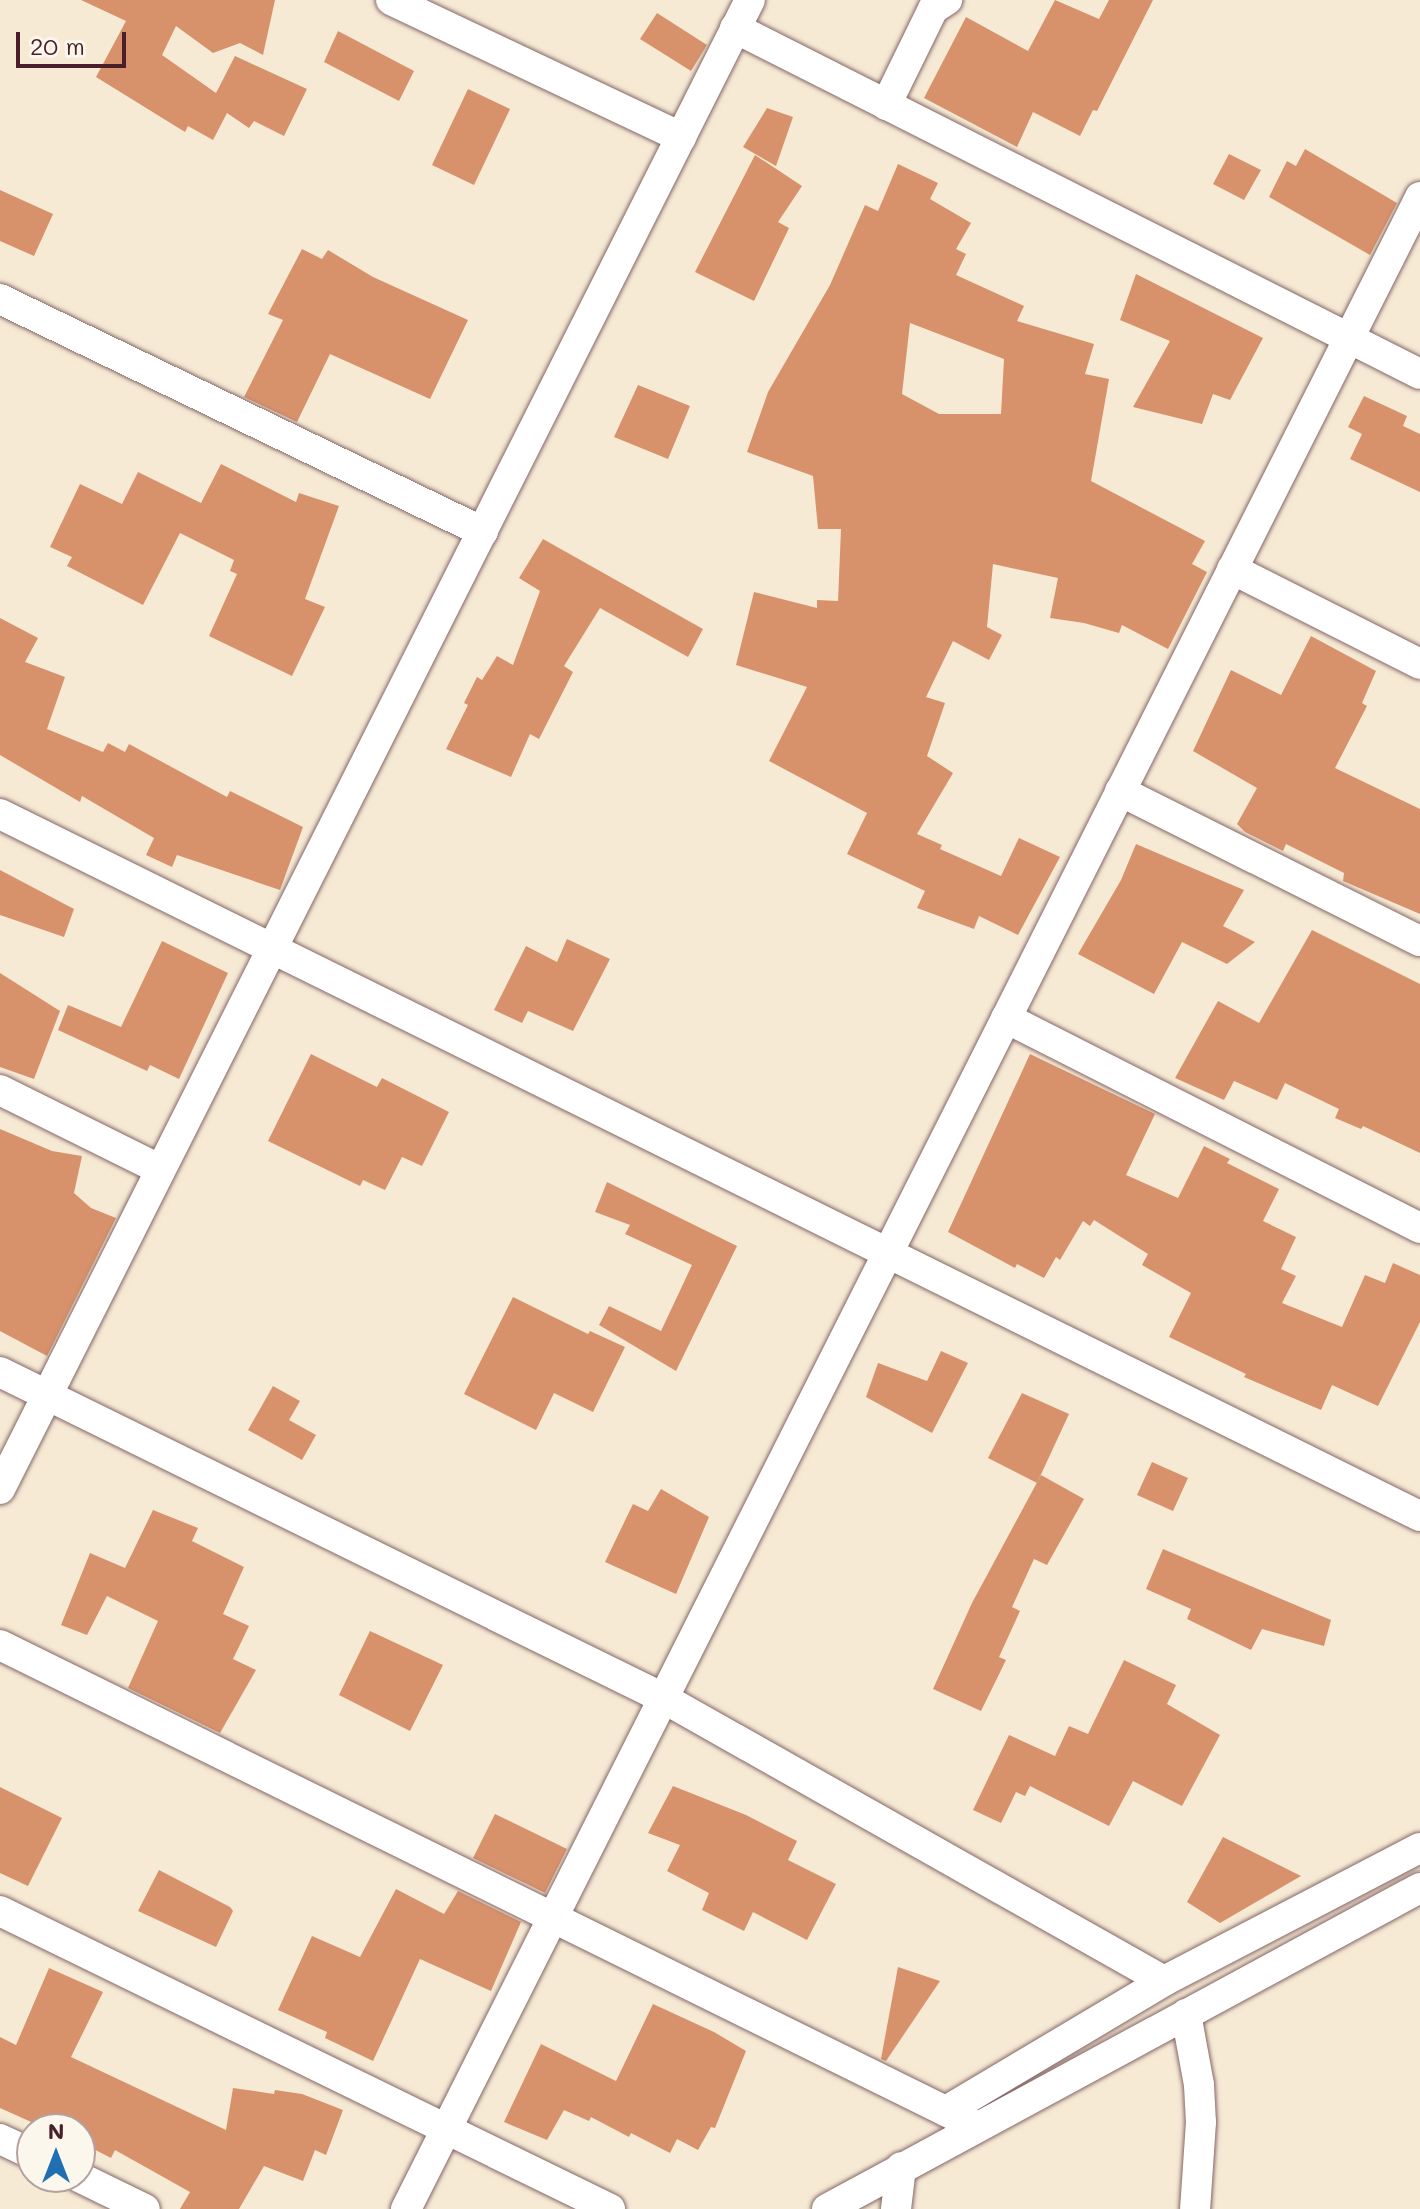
<!DOCTYPE html>
<style>
body{margin:0}
#map{position:relative;width:1420px;height:2209px;overflow:hidden;background:#f6ead5;font-family:Mali,sans-serif}
div>[style]{position:absolute}
[style*='--x']{left:calc(var(--x)*1px);top:calc(var(--y)*1px);width:calc(var(--w)*1px);rotate:calc(var(--a)*1deg)}
.building>*{inset:0;background:#d7926c}
.roads{filter:drop-shadow(0 0 2px #866666) drop-shadow(0 0 2px #866666)}
.minor>*{height:30px;margin:-15px;padding:0 15px;transform-origin:15px;border-radius:15px;background:#fff}
span{translate:-50% -50%;white-space:nowrap;text-align:center;line-height:1.15;-webkit-text-stroke:7px #fbf7ec;paint-order:stroke}
.north{position:absolute;left:16px;top:2113px;width:80px;height:80px;box-sizing:border-box;background:#fbf7ec;border:2px solid #b4a19f;border-radius:50%;rotate:0deg;font-size:22px;font-weight:700;line-height:32px;text-align:center;color:#4a1f2b}
.north::after{content:'';display:block;margin:auto;width:28px;height:36px;background:#1f6fb2;clip-path:polygon(50% 0,100% 100%,50% 72%,0 100%)}
.scale{position:absolute;left:16px;top:32px;width:110px;height:36px;box-sizing:border-box;border:4px solid #4a1f2b;border-top:0;padding-left:10px;font-size:24px;line-height:28px;white-space:nowrap;color:#4a1f2b;-webkit-text-stroke:6px #fbf7ec;paint-order:stroke}
</style>
<div id="map">
<div class="building">
<div style="clip-path:polygon(81px 0,275px 0,263px 55px,240px 43px,213px 53px,176px 26px,162px 55px,216px 93px,235px 56px,307px 89px,284px 136px,254px 121px,249px 128px,227px 113px,213px 140px,188px 126px,185px 132px,96px 77px,126px 21px)"></div>
<div style="clip-path:polygon(1055px 0,1099px 19px,1109px 0,1153px 0,1097px 111px,1093px 110px,1080px 136px,1033px 112px,1017px 147px,924px 98px,966px 17px,1028px 51px)"></div>
<div style="clip-path:polygon(657px 13px,707px 45px,691px 71px,640px 39px)"></div>
<div style="clip-path:polygon(338px 31px,414px 71px,399px 101px,324px 62px)"></div>
<div style="clip-path:polygon(468px 89px,510px 109px,474px 185px,432px 165px)"></div>
<div style="clip-path:polygon(767px 108px,793px 117px,776px 166px,743px 147px)"></div>
<div style="clip-path:polygon(1305px 149px,1397px 203px,1370px 255px,1269px 197px,1287px 161px,1296px 166px)"></div>
<div style="clip-path:polygon(1229px 154px,1261px 170px,1244px 200px,1213px 184px)"></div>
<div style="clip-path:polygon(755px 155px,802px 186px,778px 222px,789px 228px,754px 301px,695px 272px)"></div>
<div style="clip-path:polygon(evenodd,898px 164px,938px 183px,930px 199px,971px 223px,956px 249px,966px 254px,956px 275px,1024px 306px,1017px 321px,1094px 344px,1085px 374px,1109px 379px,1091px 481px,1205px 541px,1192px 564px,1207px 572px,1168px 649px,1122px 625px,1119px 633px,1084px 623px,1050px 618px,1058px 578px,993px 564px,987px 627px,1002px 635px,989px 660px,953px 641px,926px 697px,945px 703px,927px 756px,953px 773px,917px 834px,942px 845px,940px 849px,1001px 876px,1019px 838px,1060px 857px,1018px 935px,979px 916px,974px 929px,917px 908px,925px 891px,847px 854px,867px 813px,769px 761px,807px 687px,736px 665px,754px 592px,817px 608px,817px 600px,838px 601px,841px 529px,818px 529px,813px 476px,747px 452px,768px 392px,830px 285px,865px 205px,878px 211px,898px 164px,910px 323px,1004px 359px,1001px 414px,939px 414px,902px 394px,910px 323px)"></div>
<div style="clip-path:polygon(0 190px,53px 214px,34px 256px,0 241px)"></div>
<div style="clip-path:polygon(302px 249px,322px 259px,328px 250px,373px 277px,468px 320px,430px 399px,330px 354px,297px 422px,244px 397px,283px 320px,268px 314px)"></div>
<div style="clip-path:polygon(1136px 274px,1263px 338px,1230px 400px,1213px 394px,1202px 424px,1133px 407px,1170px 341px,1120px 320px)"></div>
<div style="clip-path:polygon(638px 385px,690px 406px,668px 459px,614px 437px)"></div>
<div style="clip-path:polygon(1364px 396px,1407px 416px,1403px 426px,1420px 434px,1420px 492px,1350px 459px,1362px 434px,1348px 427px)"></div>
<div style="clip-path:polygon(221px 464px,296px 502px,299px 493px,339px 506px,305px 599px,325px 607px,292px 676px,209px 636px,237px 574px,230px 571px,234px 560px,180px 533px,143px 605px,67px 566px,72px 557px,50px 547px,80px 484px,122px 504px,138px 472px,201px 503px)"></div>
<div style="clip-path:polygon(543px 539px,703px 629px,688px 657px,600px 608px,564px 666px,573px 672px,539px 739px,530px 734px,511px 777px,446px 749px,468px 705px,464px 703px,477px 677px,482px 680px,497px 656px,513px 665px,540px 591px,519px 578px)"></div>
<div style="clip-path:polygon(0 618px,38px 638px,25px 662px,65px 677px,47px 729px,103px 752px,108px 743px,125px 752px,129px 744px,227px 797px,230px 791px,303px 827px,280px 890px,177px 855px,172px 867px,146px 855px,154px 838px,82px 796px,80px 802px,0 755px)"></div>
<div style="clip-path:polygon(1311px 636px,1376px 671px,1362px 703px,1367px 706px,1335px 768px,1420px 809px,1420px 914px,1343px 881px,1344px 873px,1286px 844px,1283px 851px,1245px 832px,1237px 824px,1257px 788px,1193px 751px,1231px 670px,1281px 695px)"></div>
<div style="clip-path:polygon(1136px 844px,1244px 890px,1223px 926px,1255px 942px,1227px 964px,1182px 942px,1154px 994px,1078px 954px,1121px 880px)"></div>
<div style="clip-path:polygon(0 870px,74px 909px,64px 937px,0 915px)"></div>
<div style="clip-path:polygon(1312px 930px,1420px 984px,1420px 1153px,1363px 1126px,1361px 1129px,1335px 1118px,1339px 1109px,1285px 1083px,1277px 1100px,1234px 1081px,1224px 1100px,1175px 1078px,1218px 1001px,1259px 1023px)"></div>
<div style="clip-path:polygon(567px 939px,610px 959px,573px 1031px,528px 1011px,522px 1023px,494px 1010px,526px 946px,557px 962px)"></div>
<div style="clip-path:polygon(162px 941px,228px 973px,179px 1079px,150px 1065px,147px 1071px,58px 1030px,68px 1005px,121px 1027px)"></div>
<div style="clip-path:polygon(0 973px,60px 1011px,34px 1079px,0 1067px)"></div>
<div style="clip-path:polygon(311px 1054px,377px 1087px,382px 1078px,449px 1112px,422px 1166px,402px 1157px,385px 1190px,363px 1180px,360px 1186px,268px 1141px)"></div>
<div style="clip-path:polygon(1030px 1054px,1155px 1114px,1126px 1175px,1178px 1198px,1204px 1146px,1230px 1159px,1227px 1163px,1279px 1189px,1263px 1221px,1296px 1237px,1281px 1269px,1296px 1276px,1282px 1303px,1342px 1327px,1365px 1275px,1385px 1283px,1393px 1263px,1420px 1275px,1420px 1322px,1378px 1406px,1332px 1385px,1321px 1410px,1244px 1377px,1246px 1374px,1169px 1337px,1191px 1293px,1142px 1265px,1148px 1254px,1094px 1220px,1090px 1226px,1083px 1221px,1060px 1260px,1056px 1257px,1044px 1278px,1017px 1264px,1015px 1268px,948px 1232px)"></div>
<div style="clip-path:polygon(0 1129px,52px 1151px,82px 1156px,74px 1193px,91px 1208px,116px 1218px,47px 1356px,0 1331px)"></div>
<div style="clip-path:polygon(607px 1182px,737px 1246px,676px 1371px,599px 1325px,609px 1306px,661px 1331px,692px 1265px,625px 1234px,630px 1225px,595px 1212px)"></div>
<div style="clip-path:polygon(513px 1297px,588px 1334px,590px 1331px,625px 1347px,593px 1412px,554px 1393px,536px 1430px,464px 1394px)"></div>
<div style="clip-path:polygon(941px 1351px,968px 1363px,932px 1433px,866px 1397px,878px 1363px,927px 1381px)"></div>
<div style="clip-path:polygon(273px 1386px,300px 1401px,289px 1420px,316px 1435px,302px 1460px,248px 1430px)"></div>
<div style="clip-path:polygon(1022px 1393px,1069px 1414px,1037px 1483px,988px 1458px)"></div>
<div style="clip-path:polygon(1152px 1462px,1188px 1478px,1173px 1511px,1137px 1495px)"></div>
<div style="clip-path:polygon(1041px 1475px,1084px 1499px,1047px 1565px,1034px 1559px,1012px 1607px,1020px 1611px,999px 1657px,1006px 1660px,981px 1711px,933px 1689px,972px 1603px)"></div>
<div style="clip-path:polygon(661px 1489px,709px 1517px,676px 1594px,605px 1562px,633px 1504px,648px 1511px)"></div>
<div style="clip-path:polygon(153px 1510px,198px 1528px,192px 1541px,244px 1567px,223px 1614px,249px 1626px,233px 1659px,256px 1670px,220px 1733px,128px 1688px,158px 1621px,107px 1596px,87px 1635px,61px 1625px,90px 1553px,125px 1568px)"></div>
<div style="clip-path:polygon(1163px 1549px,1331px 1620px,1324px 1646px,1262px 1629px,1251px 1650px,1187px 1619px,1191px 1609px,1146px 1589px)"></div>
<div style="clip-path:polygon(370px 1631px,443px 1665px,410px 1731px,339px 1695px)"></div>
<div style="clip-path:polygon(1124px 1660px,1176px 1685px,1167px 1704px,1220px 1735px,1182px 1806px,1133px 1781px,1109px 1826px,1030px 1786px,1025px 1796px,1016px 1792px,1001px 1823px,973px 1810px,1009px 1735px,1055px 1756px,1069px 1726px,1088px 1734px)"></div>
<div style="clip-path:polygon(673px 1786px,746px 1815px,797px 1841px,788px 1860px,836px 1884px,807px 1940px,753px 1912px,744px 1931px,702px 1910px,709px 1893px,667px 1871px,680px 1845px,648px 1833px)"></div>
<div style="clip-path:polygon(0 1787px,62px 1818px,28px 1886px,0 1873px)"></div>
<div style="clip-path:polygon(495px 1814px,567px 1849px,545px 1893px,473px 1858px)"></div>
<div style="clip-path:polygon(1223px 1837px,1301px 1876px,1220px 1923px,1187px 1902px)"></div>
<div style="clip-path:polygon(159px 1870px,230px 1907px,233px 1911px,216px 1947px,138px 1911px)"></div>
<div style="clip-path:polygon(396px 1889px,444px 1914px,458px 1891px,521px 1922px,491px 1991px,420px 1959px,373px 2061px,325px 2038px,327px 2032px,278px 2010px,312px 1936px,360px 1957px)"></div>
<div style="clip-path:polygon(898px 1967px,940px 1981px,886px 2061px,881px 2059px)"></div>
<div style="clip-path:polygon(49px 1968px,103px 1992px,71px 2057px,226px 2130px,233px 2088px,274px 2094px,275px 2090px,302px 2094px,343px 2110px,326px 2155px,315px 2150px,303px 2181px,264px 2166px,239px 2209px,180px 2209px,190px 2192px,115px 2150px,111px 2158px,80px 2142px,80px 2129px,53px 2129px,40px 2123px,38px 2125px,0 2108px,0 2037px,16px 2045px)"></div>
<div style="clip-path:polygon(653px 2004px,714px 2032px,746px 2051px,715px 2128px,711px 2127px,698px 2150px,677px 2139px,670px 2153px,631px 2133px,629px 2137px,591px 2117px,589px 2121px,564px 2110px,547px 2140px,504px 2122px,541px 2044px,616px 2081px)"></div>
</div>
<div class="roads">
<div class="minor">
<div style="--x:391;--y:0;--w:321;--a:25.3"></div>
<div style="--x:735;--y:28;--w:767;--a:26.8"></div>
<div style="--x:886;--y:105;--w:107;--a:-63.9"></div>
<div style="--x:933;--y:9;--w:17;--a:-33"></div>
<div style="--x:0;--y:299;--w:536;--a:25.75"></div>
<div style="--x:1232;--y:569;--w:211;--a:26.8"></div>
<div style="--x:1120;--y:791;--w:335;--a:26.6"></div>
<div style="--x:0;--y:814;--w:1584;--a:26.31"></div>
<div style="--x:1006;--y:1018;--w:464;--a:26.9"></div>
<div style="--x:0;--y:1090;--w:178;--a:26.4"></div>
<div style="--x:0;--y:1372;--w:739;--a:26.18"></div>
<div style="--x:663;--y:1698;--w:575;--a:29.46"></div>
<div style="--x:0;--y:1489;--w:1667;--a:-63.27"></div>
<div style="--x:0;--y:1645;--w:1090;--a:26.24"></div>
<div style="--x:0;--y:1911;--w:679;--a:26.04"></div>
<div style="--x:1186;--y:2014;--w:72;--a:79.6"></div>
<div style="--x:1199;--y:2085;--w:37;--a:87"></div>
<div style="--x:1201;--y:2122;--w:87;--a:93.9"></div>
<div style="--x:946;--y:2111;--w:254;--a:-30.8"></div>
<div style="--x:1164;--y:1981;--w:288;--a:-27.5"></div>
<div style="--x:0;--y:2139;--w:35;--a:25"></div>
<div style="--x:79;--y:2177;--w:73;--a:25.9"></div>
<div style="--x:406;--y:2209;--w:2253;--a:-63.25"></div>
<div style="--x:827;--y:2209;--w:674;--a:-28.43"></div>
<div style="--x:896;--y:2209;--w:42;--a:-83.2"></div>
</div>
</div>
<div class="north">N</div>
<div class="scale">20 m</div>
</div>
